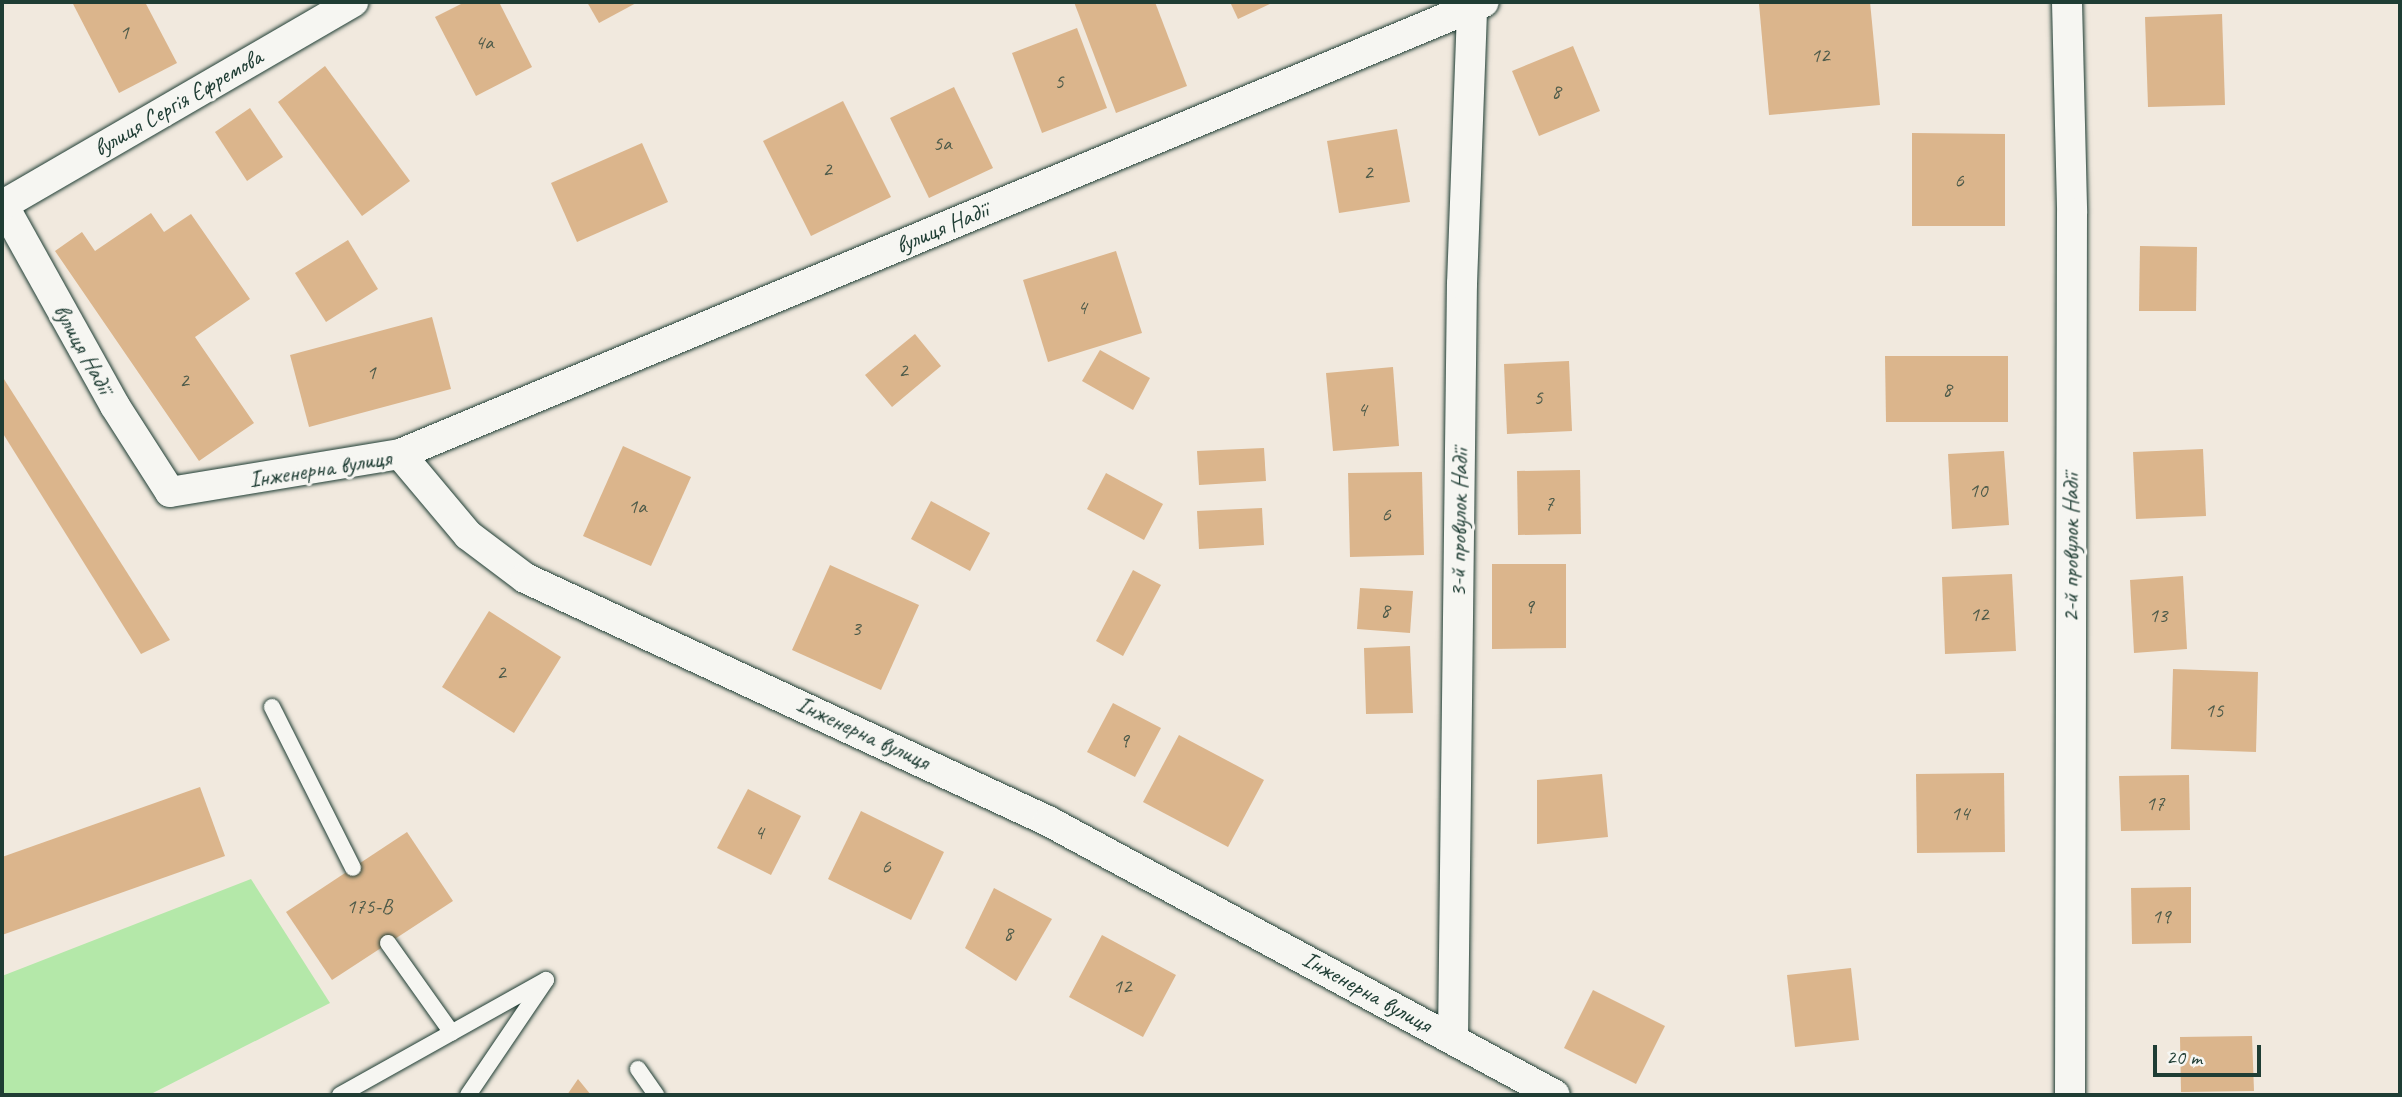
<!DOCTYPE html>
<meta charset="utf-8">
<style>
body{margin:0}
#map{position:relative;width:2402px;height:1097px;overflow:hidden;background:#f1e9de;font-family:Caveat,sans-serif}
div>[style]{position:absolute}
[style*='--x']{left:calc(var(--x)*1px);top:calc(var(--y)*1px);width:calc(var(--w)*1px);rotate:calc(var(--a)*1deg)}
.green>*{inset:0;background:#b4e8a9}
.building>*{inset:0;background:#dbb58c}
.roads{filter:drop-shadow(0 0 2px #1f3d34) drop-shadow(0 0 2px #1f3d34)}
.service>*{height:16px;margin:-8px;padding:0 8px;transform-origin:8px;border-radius:8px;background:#f6f6f2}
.minor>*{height:30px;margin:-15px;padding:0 15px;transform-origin:15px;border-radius:15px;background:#f6f6f2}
span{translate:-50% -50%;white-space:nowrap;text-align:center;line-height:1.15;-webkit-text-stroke:6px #f6f6f2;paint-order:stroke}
.number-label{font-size:21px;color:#4e5b4a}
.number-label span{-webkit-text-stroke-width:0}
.street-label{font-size:24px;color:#1f3d34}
.frame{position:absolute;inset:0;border:4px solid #1f3d34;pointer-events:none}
.scale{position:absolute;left:2153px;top:1045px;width:108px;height:32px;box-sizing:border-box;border:4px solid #1f3d34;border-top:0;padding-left:9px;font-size:21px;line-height:24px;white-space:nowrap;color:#1f3d34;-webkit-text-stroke:5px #f6f6f2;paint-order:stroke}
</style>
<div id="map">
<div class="green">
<div style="clip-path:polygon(251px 879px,330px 1003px,149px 1095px,2px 1095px,2px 976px)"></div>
</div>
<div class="building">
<div style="clip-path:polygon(72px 2px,145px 2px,177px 63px,119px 93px)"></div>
<div style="clip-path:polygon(465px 2px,499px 2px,532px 67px,476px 96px,435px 17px)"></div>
<div style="clip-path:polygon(587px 2px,638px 2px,599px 23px)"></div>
<div style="clip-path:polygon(1074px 2px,1155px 2px,1187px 86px,1116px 113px)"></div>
<div style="clip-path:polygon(1230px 2px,1274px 2px,1238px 19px)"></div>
<div style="clip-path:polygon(1870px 2px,1880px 105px,1769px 115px,1759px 4px)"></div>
<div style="clip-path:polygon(2222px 14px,2225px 105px,2148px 107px,2145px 17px)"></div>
<div style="clip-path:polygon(1077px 28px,1107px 108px,1042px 133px,1012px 53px)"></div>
<div style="clip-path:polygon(1573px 46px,1600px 111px,1539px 136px,1512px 71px)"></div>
<div style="clip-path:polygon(325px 66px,410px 181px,362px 216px,278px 102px)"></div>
<div style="clip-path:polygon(954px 87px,993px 168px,929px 198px,890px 118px)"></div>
<div style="clip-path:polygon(843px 101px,891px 197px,811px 236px,763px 141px)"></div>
<div style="clip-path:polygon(250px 108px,283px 157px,247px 181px,215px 132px)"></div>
<div style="clip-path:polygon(1397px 129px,1410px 202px,1339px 213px,1327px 141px)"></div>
<div style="clip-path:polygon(1912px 133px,2005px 134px,2005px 226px,1912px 226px)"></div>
<div style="clip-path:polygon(642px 143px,668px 202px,577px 242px,551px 183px)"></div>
<div style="clip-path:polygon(151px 213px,164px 232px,191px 214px,250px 299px,195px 337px,254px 423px,199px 461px,55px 251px,82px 232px,95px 251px)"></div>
<div style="clip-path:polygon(348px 240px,378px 289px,326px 322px,295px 273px)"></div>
<div style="clip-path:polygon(2140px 246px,2197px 247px,2196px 311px,2139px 311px)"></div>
<div style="clip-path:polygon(1116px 251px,1142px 333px,1048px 362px,1023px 280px)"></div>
<div style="clip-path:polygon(432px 317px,451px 389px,309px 427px,290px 355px)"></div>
<div style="clip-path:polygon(915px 334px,941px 366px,892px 407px,865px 375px)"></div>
<div style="clip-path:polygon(1100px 350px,1150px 378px,1133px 410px,1082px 381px)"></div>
<div style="clip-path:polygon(1885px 356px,2008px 356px,2008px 422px,1886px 422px)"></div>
<div style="clip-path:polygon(1569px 361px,1572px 431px,1507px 434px,1504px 364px)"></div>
<div style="clip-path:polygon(1393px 367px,1399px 446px,1333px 451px,1326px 373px)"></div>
<div style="clip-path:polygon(2px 376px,170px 640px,141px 654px,2px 432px)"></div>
<div style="clip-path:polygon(623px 446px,691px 477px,651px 566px,583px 536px)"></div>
<div style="clip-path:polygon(1264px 448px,1266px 481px,1199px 485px,1197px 451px)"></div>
<div style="clip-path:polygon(2203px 449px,2206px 516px,2136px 519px,2133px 452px)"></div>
<div style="clip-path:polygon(2004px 451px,2009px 525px,1952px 529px,1948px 454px)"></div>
<div style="clip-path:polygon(1580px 470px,1581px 534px,1518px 535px,1517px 471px)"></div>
<div style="clip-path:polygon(1422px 472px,1424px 555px,1350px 557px,1348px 473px)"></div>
<div style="clip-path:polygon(1106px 473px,1163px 504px,1144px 540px,1087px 509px)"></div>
<div style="clip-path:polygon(931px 501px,990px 533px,970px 571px,911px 539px)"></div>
<div style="clip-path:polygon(1262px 508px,1264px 545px,1199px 549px,1197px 511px)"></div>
<div style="clip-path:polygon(1492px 564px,1566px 564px,1566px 648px,1492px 649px)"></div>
<div style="clip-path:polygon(830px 565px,919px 605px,881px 690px,792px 650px)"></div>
<div style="clip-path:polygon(1133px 570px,1161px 585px,1123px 656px,1096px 641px)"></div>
<div style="clip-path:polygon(2012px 574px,2016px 651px,1945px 654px,1942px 577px)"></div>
<div style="clip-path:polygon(2183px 576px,2187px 649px,2134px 653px,2130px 580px)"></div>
<div style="clip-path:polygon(1360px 588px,1413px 591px,1410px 633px,1357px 629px)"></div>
<div style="clip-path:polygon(489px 611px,561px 657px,514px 733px,442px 687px)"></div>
<div style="clip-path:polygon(1410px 646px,1413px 713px,1366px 714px,1364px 648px)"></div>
<div style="clip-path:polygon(2173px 669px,2258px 672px,2256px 752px,2171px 749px)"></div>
<div style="clip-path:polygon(1113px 703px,1161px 728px,1135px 777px,1087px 752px)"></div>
<div style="clip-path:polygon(1179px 735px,1264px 780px,1228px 847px,1143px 802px)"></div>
<div style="clip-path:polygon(2004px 773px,2005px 852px,1917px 853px,1916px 774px)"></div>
<div style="clip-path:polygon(1602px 774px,1608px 837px,1537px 844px,1537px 780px)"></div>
<div style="clip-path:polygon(2189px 775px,2190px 830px,2121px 831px,2119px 776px)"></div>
<div style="clip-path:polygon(200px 787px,225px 856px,2px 935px,2px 857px)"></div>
<div style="clip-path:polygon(748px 789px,801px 816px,771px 875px,717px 848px)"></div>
<div style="clip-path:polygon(861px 811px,944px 852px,911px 920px,828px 879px)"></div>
<div style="clip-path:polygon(407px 832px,453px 901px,332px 980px,286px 912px)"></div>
<div style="clip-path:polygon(2191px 887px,2191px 943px,2132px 944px,2131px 888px)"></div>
<div style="clip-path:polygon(994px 888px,1052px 919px,1016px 981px,965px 948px)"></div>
<div style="clip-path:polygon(1102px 935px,1176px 975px,1143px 1037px,1069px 997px)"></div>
<div style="clip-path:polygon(1851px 968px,1859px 1040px,1795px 1047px,1787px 975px)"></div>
<div style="clip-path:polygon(1593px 990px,1665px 1026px,1636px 1084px,1564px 1048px)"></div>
<div style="clip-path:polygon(2252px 1036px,2254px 1091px,2181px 1092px,2180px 1037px)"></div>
<div style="clip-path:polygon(578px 1079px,591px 1095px,567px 1095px)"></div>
</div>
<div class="roads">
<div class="service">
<div style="--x:272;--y:707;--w:180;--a:63.3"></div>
<div style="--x:388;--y:943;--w:110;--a:54.6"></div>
<div style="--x:638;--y:1069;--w:32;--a:55"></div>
<div style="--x:340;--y:1095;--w:236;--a:-29.2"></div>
<div style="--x:546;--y:980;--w:139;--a:124.1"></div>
</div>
<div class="minor">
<div style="--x:2067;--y:2;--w:211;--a:88.6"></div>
<div style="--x:2072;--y:213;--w:882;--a:90.13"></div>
<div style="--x:2;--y:203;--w:232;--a:60.9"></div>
<div style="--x:115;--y:406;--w:102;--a:57.4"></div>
<div style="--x:170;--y:492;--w:233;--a:-9.4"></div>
<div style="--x:400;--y:454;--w:106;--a:50"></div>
<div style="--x:468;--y:535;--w:71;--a:37"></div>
<div style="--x:525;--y:578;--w:577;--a:24.92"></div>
<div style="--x:1048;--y:821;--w:576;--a:28.39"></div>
<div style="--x:3;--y:205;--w:405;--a:-30.1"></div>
<div style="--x:400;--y:454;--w:1174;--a:-22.63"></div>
<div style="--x:1453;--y:1039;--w:755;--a:-89.32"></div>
<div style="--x:1462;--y:284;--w:277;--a:-87.9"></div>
</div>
</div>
<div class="number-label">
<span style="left:124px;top:32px">1</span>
<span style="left:484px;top:42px">4а</span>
<span style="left:1820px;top:55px">12</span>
<span style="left:1059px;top:81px">5</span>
<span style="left:1556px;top:91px">8</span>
<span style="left:942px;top:143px">5а</span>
<span style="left:827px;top:169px">2</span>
<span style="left:1368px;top:172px">2</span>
<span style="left:1959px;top:180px">6</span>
<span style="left:1082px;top:307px">4</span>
<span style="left:903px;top:370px">2</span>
<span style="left:371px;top:372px">1</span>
<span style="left:184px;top:380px">2</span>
<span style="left:1947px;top:389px">8</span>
<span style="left:1538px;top:397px">5</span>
<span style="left:1362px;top:409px">4</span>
<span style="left:1978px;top:490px">10</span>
<span style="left:1549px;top:503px">7</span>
<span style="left:637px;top:506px">1а</span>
<span style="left:1386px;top:514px">6</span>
<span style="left:1529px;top:606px">9</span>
<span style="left:1385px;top:610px">8</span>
<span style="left:1979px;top:614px">12</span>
<span style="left:2158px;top:615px">13</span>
<span style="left:856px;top:628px">3</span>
<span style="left:501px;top:672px">2</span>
<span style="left:2214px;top:710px">15</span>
<span style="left:1124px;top:740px">9</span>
<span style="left:2155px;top:803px">17</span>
<span style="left:1960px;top:813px">14</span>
<span style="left:759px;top:832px">4</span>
<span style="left:886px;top:866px">6</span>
<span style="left:369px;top:906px">175-В</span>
<span style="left:2161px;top:916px">19</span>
<span style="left:1008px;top:933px">8</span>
<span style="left:1122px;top:986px">12</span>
</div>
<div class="street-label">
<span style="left:178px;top:103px;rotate:-30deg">вулиця Сергія Єфремова</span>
<span style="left:942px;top:228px;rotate:-23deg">вулиця Надії</span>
<span style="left:83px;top:349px;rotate:61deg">вулиця Надії</span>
<span style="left:320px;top:469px;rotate:-9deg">Інженерна вулиця</span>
<span style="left:1459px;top:523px;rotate:-89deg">3-й провулок Надії</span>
<span style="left:2071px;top:548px;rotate:-90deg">2-й провулок Надії</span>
<span style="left:863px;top:733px;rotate:25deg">Інженерна вулиця</span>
<span style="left:1367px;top:992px;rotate:29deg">Інженерна вулиця</span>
</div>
<div class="frame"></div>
<div class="scale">20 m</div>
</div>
